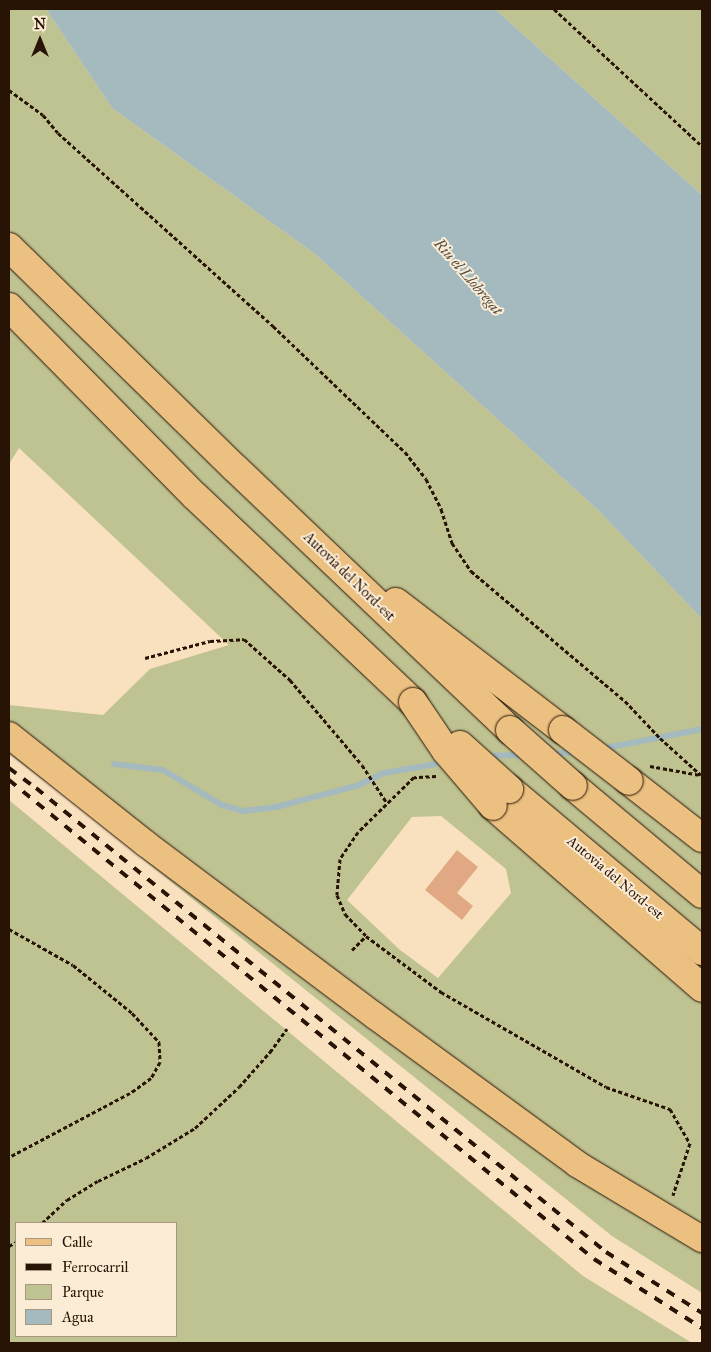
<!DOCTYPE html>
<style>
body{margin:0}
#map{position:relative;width:711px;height:1352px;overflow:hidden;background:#f9e1c0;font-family:"IM FELL Great Primer",serif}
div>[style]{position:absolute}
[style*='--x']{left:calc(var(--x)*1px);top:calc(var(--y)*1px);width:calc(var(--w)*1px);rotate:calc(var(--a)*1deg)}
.green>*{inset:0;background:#bfc291}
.water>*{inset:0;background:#a4babe}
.stream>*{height:6px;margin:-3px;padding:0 3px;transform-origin:3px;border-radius:3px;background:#a4babe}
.building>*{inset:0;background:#e1a884}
.path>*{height:3px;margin-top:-1.5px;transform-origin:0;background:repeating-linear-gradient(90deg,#281404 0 4px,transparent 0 6.5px)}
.roads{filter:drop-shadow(0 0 1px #281404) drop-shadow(0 0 1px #281404)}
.primary>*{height:26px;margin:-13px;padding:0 13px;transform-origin:13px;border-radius:13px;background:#ecc080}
.highway>*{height:28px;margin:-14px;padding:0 14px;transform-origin:14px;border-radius:14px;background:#ecc080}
.rail>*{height:4px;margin-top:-2px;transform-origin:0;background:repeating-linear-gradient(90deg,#281404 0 9px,transparent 0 18px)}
.bridges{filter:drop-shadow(0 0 1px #281404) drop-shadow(0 0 1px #281404)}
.highway-bridge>*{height:28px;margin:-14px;padding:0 14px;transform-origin:14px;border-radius:14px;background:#ecc080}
span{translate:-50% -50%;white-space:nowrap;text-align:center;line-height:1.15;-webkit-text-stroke:4px #fbecd6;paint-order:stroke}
.street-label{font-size:14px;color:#281404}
.water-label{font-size:15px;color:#534e45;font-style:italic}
.frame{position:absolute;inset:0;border:10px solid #281404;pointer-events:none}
.legend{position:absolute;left:15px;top:1222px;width:162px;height:115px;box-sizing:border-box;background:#fbecd6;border:1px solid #a79682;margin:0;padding:6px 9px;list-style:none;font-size:15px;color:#281404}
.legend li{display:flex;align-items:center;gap:10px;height:25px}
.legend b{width:25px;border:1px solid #a79682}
.north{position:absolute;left:15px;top:15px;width:50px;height:50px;-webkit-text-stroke:4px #fbecd6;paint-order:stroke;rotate:0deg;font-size:14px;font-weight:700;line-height:20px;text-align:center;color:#281404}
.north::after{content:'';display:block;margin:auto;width:18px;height:22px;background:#281404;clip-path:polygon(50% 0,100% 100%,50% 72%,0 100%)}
</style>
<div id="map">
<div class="green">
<div style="clip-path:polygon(evenodd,9px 9px,46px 9px,112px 108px,315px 254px,598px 510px,702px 619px,702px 1293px,612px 1236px,68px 799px,9px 754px,9px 705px,103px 715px,150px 669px,229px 645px,19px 448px,9px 464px,9px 9px,441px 816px,506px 869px,511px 893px,438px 978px,400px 950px,347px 900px,412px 817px,441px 816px)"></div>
<div style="clip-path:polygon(495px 9px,702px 9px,702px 195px)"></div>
<div style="clip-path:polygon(evenodd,9px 800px,583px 1276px,692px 1343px,9px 1343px,9px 800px,176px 1223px,176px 1336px,16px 1336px,16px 1223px,176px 1223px)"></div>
</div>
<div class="water">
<div style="clip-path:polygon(46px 9px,495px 9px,702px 195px,702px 619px,598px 510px,315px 254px,112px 108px)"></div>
</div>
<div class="stream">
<div style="--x:601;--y:749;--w:103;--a:-11.2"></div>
<div style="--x:549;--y:754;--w:30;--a:-4"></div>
<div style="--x:484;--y:756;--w:40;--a:-1.4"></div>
<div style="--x:114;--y:764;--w:49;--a:7"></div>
<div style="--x:163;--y:770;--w:69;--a:30.7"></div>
<div style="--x:222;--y:805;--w:22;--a:16"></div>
<div style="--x:243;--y:811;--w:33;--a:-7"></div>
<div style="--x:276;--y:807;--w:86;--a:-14.8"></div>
<div style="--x:359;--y:785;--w:28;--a:-26"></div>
<div style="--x:384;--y:773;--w:64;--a:-9.9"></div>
</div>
<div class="building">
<div style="clip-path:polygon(457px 850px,478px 867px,457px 893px,473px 906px,462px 920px,425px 890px)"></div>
</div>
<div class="path">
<div style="--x:554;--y:9;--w:202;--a:42.8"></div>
<div style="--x:9;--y:90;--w:42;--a:36.3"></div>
<div style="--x:43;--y:115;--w:23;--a:50"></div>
<div style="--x:58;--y:133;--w:289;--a:41.9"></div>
<div style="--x:273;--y:326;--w:182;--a:43.7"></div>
<div style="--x:405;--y:452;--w:34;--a:52"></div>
<div style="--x:426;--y:479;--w:34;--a:63"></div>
<div style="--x:441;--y:509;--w:36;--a:72"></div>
<div style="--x:452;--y:543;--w:34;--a:56"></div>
<div style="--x:471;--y:571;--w:202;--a:40.2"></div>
<div style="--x:625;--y:701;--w:51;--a:46.6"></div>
<div style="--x:660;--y:738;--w:55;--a:42.1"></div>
<div style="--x:145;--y:658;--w:67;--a:-14.7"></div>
<div style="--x:210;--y:641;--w:34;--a:-3"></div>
<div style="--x:244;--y:639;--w:62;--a:41.7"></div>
<div style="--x:290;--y:680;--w:111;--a:49.7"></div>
<div style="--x:362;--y:765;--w:45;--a:56.7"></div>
<div style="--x:650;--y:766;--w:51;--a:10.2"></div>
<div style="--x:436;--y:776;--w:22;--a:177"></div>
<div style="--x:414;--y:777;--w:78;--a:135.5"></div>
<div style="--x:358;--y:832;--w:32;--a:124"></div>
<div style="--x:340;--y:859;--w:36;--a:95"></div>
<div style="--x:337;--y:895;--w:21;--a:67"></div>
<div style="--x:345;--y:914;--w:30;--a:46"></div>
<div style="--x:366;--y:936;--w:94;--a:36.7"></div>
<div style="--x:441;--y:992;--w:190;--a:29.9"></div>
<div style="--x:606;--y:1087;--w:68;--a:19"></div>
<div style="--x:670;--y:1109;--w:39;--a:60"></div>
<div style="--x:690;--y:1143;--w:55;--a:108.1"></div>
<div style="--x:9;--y:929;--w:73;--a:29.4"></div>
<div style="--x:73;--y:965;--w:76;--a:39.1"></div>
<div style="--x:132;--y:1013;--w:40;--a:47"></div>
<div style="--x:159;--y:1042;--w:20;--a:87"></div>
<div style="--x:160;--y:1062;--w:18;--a:119"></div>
<div style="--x:151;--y:1078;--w:26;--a:144"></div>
<div style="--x:130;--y:1093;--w:137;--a:152.1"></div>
<div style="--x:352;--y:950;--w:20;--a:-45"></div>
<div style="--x:42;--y:1223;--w:34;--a:-43"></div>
<div style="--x:67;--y:1200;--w:36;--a:-32"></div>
<div style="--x:98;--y:1181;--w:53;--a:-25.6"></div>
<div style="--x:146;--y:1158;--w:57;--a:-31.5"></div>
<div style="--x:195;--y:1128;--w:60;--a:-43"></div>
<div style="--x:239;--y:1087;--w:47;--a:-48.5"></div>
<div style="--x:270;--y:1052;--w:29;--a:-54"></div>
<div style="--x:9;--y:1246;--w:8;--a:-30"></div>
</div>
<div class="roads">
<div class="primary">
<div style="--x:9;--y:735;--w:175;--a:38.5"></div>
<div style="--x:146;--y:844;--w:286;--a:36.9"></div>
<div style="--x:375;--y:1016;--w:250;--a:36.2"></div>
<div style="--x:577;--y:1164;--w:146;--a:31"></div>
</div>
<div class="highway">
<div style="--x:9;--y:247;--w:316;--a:44.4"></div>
<div style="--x:235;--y:468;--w:380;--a:43.6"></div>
<div style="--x:9;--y:307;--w:265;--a:45.5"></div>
<div style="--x:195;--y:496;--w:300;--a:43.4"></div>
<div style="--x:396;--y:602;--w:210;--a:37.5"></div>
<div style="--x:629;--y:781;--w:93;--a:38"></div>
<div style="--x:573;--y:786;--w:168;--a:39.9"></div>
<div style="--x:509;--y:789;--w:252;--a:40"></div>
<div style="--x:493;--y:806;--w:277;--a:41"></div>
</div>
</div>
<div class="rail">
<div style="--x:9;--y:768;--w:34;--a:37"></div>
<div style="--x:36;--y:788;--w:735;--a:39.15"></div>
<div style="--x:606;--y:1252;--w:114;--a:32.4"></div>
<div style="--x:9;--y:780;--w:756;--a:39.31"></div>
<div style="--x:594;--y:1259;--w:128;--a:32.6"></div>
</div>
<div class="bridges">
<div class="highway-bridge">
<div style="--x:413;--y:702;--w:59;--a:56"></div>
<div style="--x:446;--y:751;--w:72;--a:49.5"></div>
<div style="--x:510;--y:730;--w:84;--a:41.6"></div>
<div style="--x:563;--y:730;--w:83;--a:37.7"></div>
<div style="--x:460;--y:745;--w:66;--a:41.9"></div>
</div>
</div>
<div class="street-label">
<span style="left:349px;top:577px;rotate:44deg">Autovia del Nord-est</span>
<span style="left:615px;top:878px;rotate:40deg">Autovia del Nord-est</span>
</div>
<div class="water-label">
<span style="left:468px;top:277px;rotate:49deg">Riu el Llobregat</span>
</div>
<div class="frame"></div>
<ul class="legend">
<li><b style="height:6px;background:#ecc080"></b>Calle</li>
<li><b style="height:6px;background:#281404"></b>Ferrocarril</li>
<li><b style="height:14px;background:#bfc291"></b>Parque</li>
<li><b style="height:14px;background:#a4babe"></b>Agua</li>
</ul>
<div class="north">N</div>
</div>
